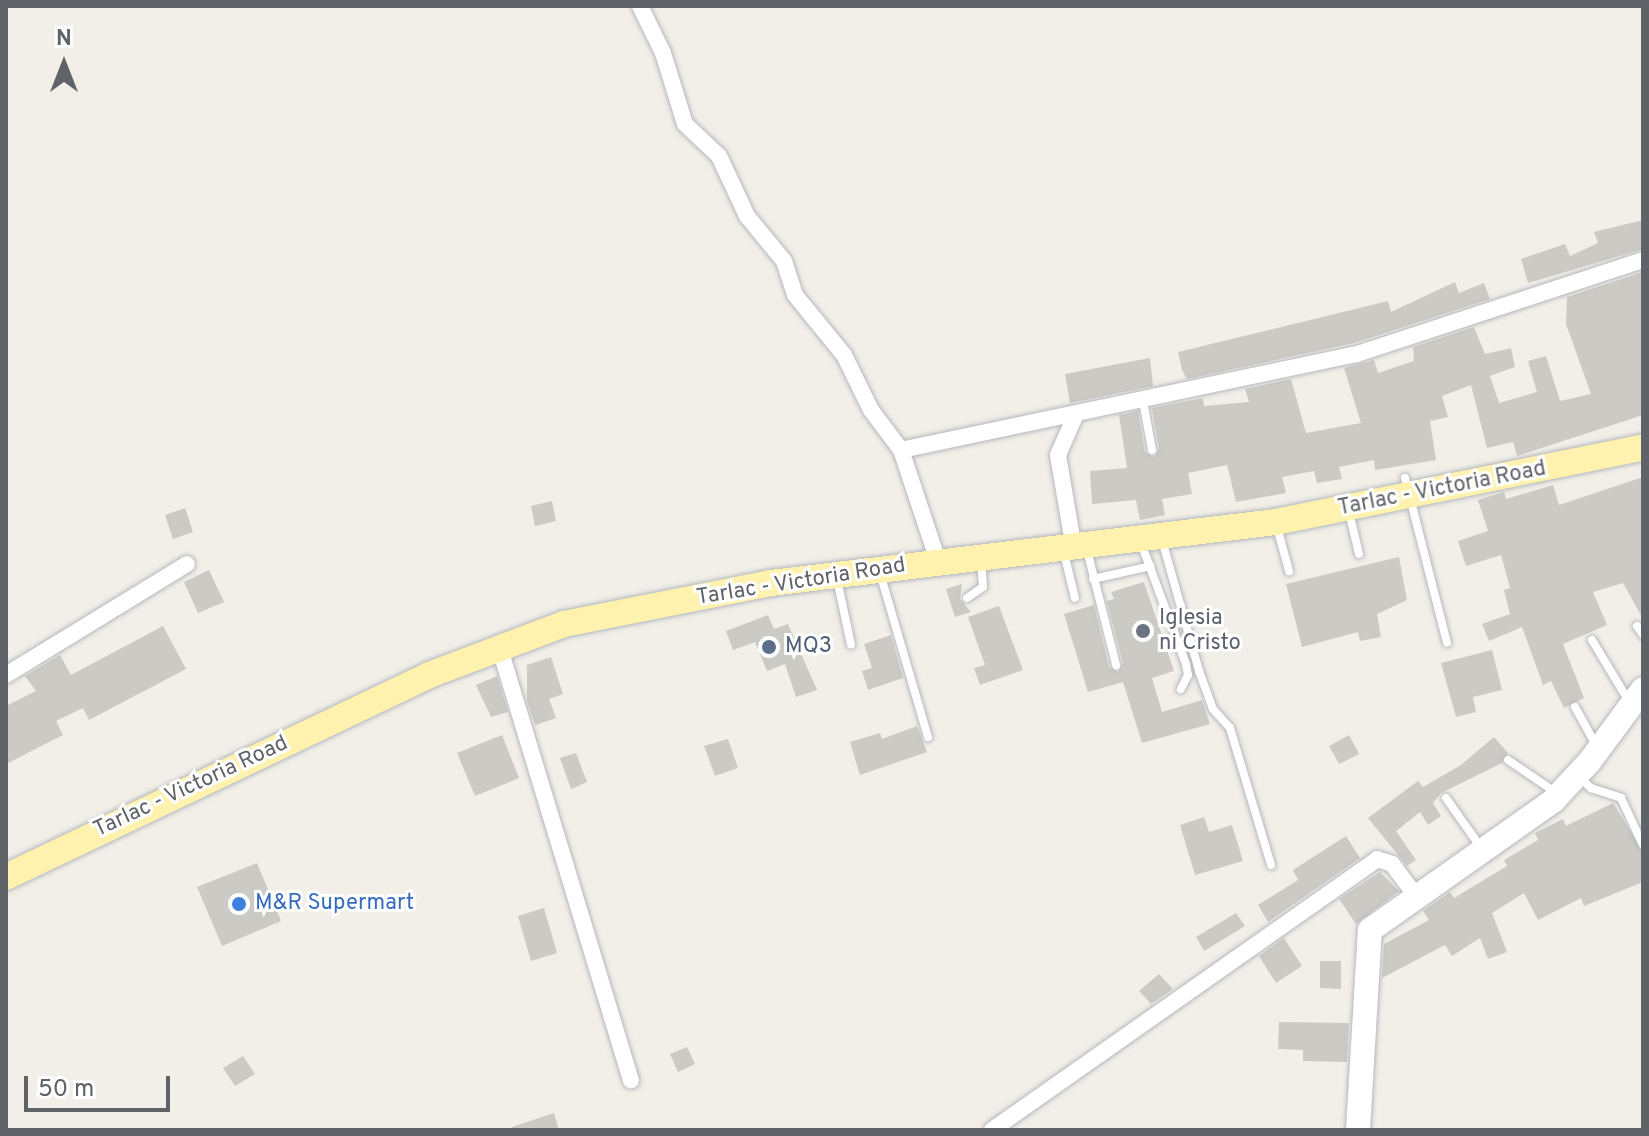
<!DOCTYPE html>
<style>
body{margin:0}
#map{position:relative;width:1649px;height:1136px;overflow:hidden;background:#f1efe8;font-family:Overpass,sans-serif}
div>[style]{position:absolute}
[style*='--x']{left:calc(var(--x)*1px);top:calc(var(--y)*1px);width:calc(var(--w)*1px);rotate:calc(var(--a)*1deg)}
.building>*{inset:0;background:#cccac5}
.roads{filter:drop-shadow(0 0 2px #b5b8bc) drop-shadow(0 0 2px #b5b8bc)}
.lane>*{height:8px;margin:-4px;padding:0 4px;transform-origin:4px;border-radius:4px;background:#fff}
.street>*{height:16px;margin:-8px;padding:0 8px;transform-origin:8px;border-radius:8px;background:#fff}
.secondary>*{height:24px;margin:-12px;padding:0 12px;transform-origin:12px;border-radius:12px;background:#fff}
.primary>*{height:26px;margin:-13px;padding:0 13px;transform-origin:13px;border-radius:13px;background:#fff2af}
.dots>*{width:22px;height:22px;translate:-50% -50%;box-sizing:border-box;border:4px solid #fff;border-radius:50%}
span{translate:-50% -50%;white-space:nowrap;text-align:center;line-height:1.15;-webkit-text-stroke:6px #fff;paint-order:stroke}
.street-label{font-size:22px;color:#5f6368}
.worship-label{font-size:22px;color:#5b616d}
.left{translate:0 -50%;text-align:left}
.service-label{font-size:22px;color:#4e5e75}
.shop-label{font-size:22px;color:#366cbe}
.frame{position:absolute;inset:0;border:8px solid #5f6368;pointer-events:none}
.north{position:absolute;left:24px;top:24px;width:80px;height:80px;-webkit-text-stroke:6px #fff;paint-order:stroke;rotate:0deg;font-size:22px;font-weight:700;line-height:32px;text-align:center;color:#5f6368}
.north::after{content:'';display:block;margin:auto;width:28px;height:36px;background:#5f6368;clip-path:polygon(50% 0,100% 100%,50% 72%,0 100%)}
.scale{position:absolute;left:24px;top:1076px;width:146px;height:36px;box-sizing:border-box;border:4px solid #5f6368;border-top:0;padding-left:10px;font-size:24px;line-height:28px;white-space:nowrap;color:#5f6368;-webkit-text-stroke:6px #fff;paint-order:stroke}
</style>
<div id="map">
<div class="building">
<div style="clip-path:polygon(1643px 220px,1643px 249px,1528px 283px,1521px 259px,1565px 244px,1570px 256px,1598px 243px,1594px 232px)"></div>
<div style="clip-path:polygon(1643px 272px,1643px 415px,1517px 456px,1513px 442px,1487px 448px,1471px 385px,1442px 396px,1448px 417px,1430px 421px,1436px 460px,1375px 470px,1374px 460px,1339px 467px,1342px 479px,1317px 483px,1314px 471px,1282px 477px,1286px 493px,1236px 502px,1227px 465px,1188px 473px,1192px 494px,1162px 499px,1165px 515px,1140px 520px,1136px 500px,1092px 504px,1090px 471px,1127px 468px,1119px 415px,1138px 411px,1145px 452px,1154px 457px,1159px 449px,1152px 408px,1203px 398px,1204px 406px,1249px 402px,1245px 389px,1291px 379px,1306px 433px,1361px 423px,1344px 368px,1374px 360px,1378px 373px,1414px 361px,1413px 347px,1474px 327px,1485px 354px,1511px 348px,1515px 367px,1490px 376px,1499px 403px,1537px 392px,1528px 361px,1546px 356px,1560px 401px,1591px 394px,1566px 324px,1567px 297px)"></div>
<div style="clip-path:polygon(1455px 282px,1459px 293px,1484px 283px,1490px 299px,1354px 343px,1187px 379px,1182px 370px,1178px 352px,1388px 301px,1391px 312px)"></div>
<div style="clip-path:polygon(1150px 358px,1153px 386px,1070px 403px,1065px 374px)"></div>
<div style="clip-path:polygon(1643px 477px,1643px 619px,1623px 583px,1593px 592px,1607px 625px,1563px 644px,1584px 698px,1564px 708px,1551px 681px,1543px 685px,1522px 627px,1489px 641px,1482px 624px,1510px 614px,1504px 590px,1510px 588px,1501px 555px,1466px 566px,1458px 541px,1488px 531px,1478px 500px,1504px 492px,1506px 499px,1553px 485px,1559px 505px)"></div>
<div style="clip-path:polygon(552px 501px,556px 521px,535px 526px,531px 506px)"></div>
<div style="clip-path:polygon(185px 508px,193px 532px,173px 539px,165px 515px)"></div>
<div style="clip-path:polygon(1399px 557px,1407px 600px,1377px 614px,1381px 637px,1360px 641px,1358px 632px,1302px 647px,1286px 584px)"></div>
<div style="clip-path:polygon(209px 570px,224px 602px,198px 613px,184px 582px)"></div>
<div style="clip-path:polygon(1144px 582px,1174px 671px,1152px 678px,1162px 712px,1202px 700px,1210px 724px,1142px 743px,1123px 682px,1088px 692px,1064px 614px,1094px 605px,1109px 667px,1118px 672px,1123px 663px,1107px 601px,1114px 599px,1111px 592px)"></div>
<div style="clip-path:polygon(962px 584px,960px 599px,971px 612px,955px 617px,946px 589px)"></div>
<div style="clip-path:polygon(999px 606px,1023px 670px,980px 685px,974px 668px,985px 665px,968px 617px)"></div>
<div style="clip-path:polygon(768px 615px,774px 629px,788px 624px,817px 690px,796px 697px,785px 664px,767px 671px,755px 642px,733px 650px,726px 631px)"></div>
<div style="clip-path:polygon(163px 626px,186px 669px,89px 720px,83px 708px,56px 721px,63px 735px,6px 764px,6px 706px,36px 691px,25px 676px,60px 655px,71px 675px)"></div>
<div style="clip-path:polygon(891px 635px,903px 678px,868px 690px,862px 671px,872px 668px,864px 644px)"></div>
<div style="clip-path:polygon(1492px 650px,1502px 690px,1473px 697px,1476px 712px,1456px 717px,1441px 663px)"></div>
<div style="clip-path:polygon(551px 657px,563px 694px,549px 699px,556px 718px,535px 725px,527px 701px,527px 665px)"></div>
<div style="clip-path:polygon(497px 676px,508px 712px,491px 717px,476px 685px)"></div>
<div style="clip-path:polygon(917px 726px,927px 752px,860px 775px,850px 742px,880px 733px,882px 739px)"></div>
<div style="clip-path:polygon(502px 735px,519px 778px,475px 796px,457px 753px)"></div>
<div style="clip-path:polygon(1349px 735px,1359px 754px,1339px 764px,1329px 746px)"></div>
<div style="clip-path:polygon(1494px 737px,1508px 753px,1502px 763px,1441px 793px,1433px 803px,1441px 816px,1428px 825px,1420px 812px,1396px 831px,1416px 860px,1407px 866px,1368px 818px,1418px 781px,1423px 787px,1461px 765px)"></div>
<div style="clip-path:polygon(728px 739px,738px 768px,715px 776px,704px 746px)"></div>
<div style="clip-path:polygon(576px 753px,587px 782px,571px 789px,560px 758px)"></div>
<div style="clip-path:polygon(1613px 803px,1643px 852px,1643px 882px,1584px 906px,1581px 898px,1538px 920px,1524px 893px,1492px 913px,1507px 952px,1488px 959px,1480px 938px,1452px 956px,1445px 945px,1382px 978px,1384px 944px,1429px 920px,1423px 911px,1450px 892px,1454px 898px,1507px 866px,1504px 860px,1538px 840px,1535px 833px,1563px 819px,1566px 826px)"></div>
<div style="clip-path:polygon(1204px 817px,1209px 832px,1232px 825px,1243px 861px,1195px 875px,1180px 825px)"></div>
<div style="clip-path:polygon(1346px 836px,1360px 858px,1268px 922px,1258px 905px,1298px 880px,1293px 870px)"></div>
<div style="clip-path:polygon(257px 863px,281px 921px,222px 946px,197px 887px)"></div>
<div style="clip-path:polygon(1380px 872px,1399px 891px,1356px 924px,1339px 899px)"></div>
<div style="clip-path:polygon(544px 908px,557px 953px,531px 961px,518px 916px)"></div>
<div style="clip-path:polygon(1236px 913px,1245px 926px,1204px 951px,1196px 937px)"></div>
<div style="clip-path:polygon(1284px 938px,1302px 966px,1276px 983px,1259px 956px)"></div>
<div style="clip-path:polygon(1320px 961px,1341px 961px,1341px 989px,1320px 988px)"></div>
<div style="clip-path:polygon(1159px 974px,1173px 989px,1151px 1004px,1139px 991px)"></div>
<div style="clip-path:polygon(1279px 1022px,1349px 1023px,1347px 1062px,1303px 1061px,1303px 1050px,1278px 1049px)"></div>
<div style="clip-path:polygon(687px 1047px,695px 1064px,678px 1072px,670px 1054px)"></div>
<div style="clip-path:polygon(243px 1056px,255px 1074px,235px 1086px,223px 1068px)"></div>
<div style="clip-path:polygon(554px 1113px,559px 1130px,513px 1130px,512px 1127px)"></div>
</div>
<div class="roads">
<div class="lane">
<div style="--x:1143;--y:401;--w:50;--a:79.6"></div>
<div style="--x:1405;--y:478;--w:170;--a:75.7"></div>
<div style="--x:1349;--y:512;--w:43;--a:76.6"></div>
<div style="--x:1277;--y:527;--w:46;--a:74.7"></div>
<div style="--x:1162;--y:540;--w:136;--a:74.2"></div>
<div style="--x:1199;--y:671;--w:40;--a:69.8"></div>
<div style="--x:1213;--y:709;--w:25;--a:48"></div>
<div style="--x:1230;--y:728;--w:143;--a:73.3"></div>
<div style="--x:1141;--y:543;--w:129;--a:69.6"></div>
<div style="--x:1186;--y:664;--w:11;--a:80"></div>
<div style="--x:1188;--y:675;--w:16;--a:117"></div>
<div style="--x:1087;--y:550;--w:119;--a:75.8"></div>
<div style="--x:1064;--y:553;--w:46;--a:76.3"></div>
<div style="--x:880;--y:573;--w:171;--a:73.7"></div>
<div style="--x:837;--y:579;--w:67;--a:78"></div>
<div style="--x:1093;--y:579;--w:59;--a:-12.6"></div>
<div style="--x:967;--y:598;--w:19;--a:-35"></div>
<div style="--x:983;--y:587;--w:27;--a:-94"></div>
<div style="--x:1637;--y:626;--w:11;--a:56"></div>
<div style="--x:1592;--y:640;--w:74;--a:58.9"></div>
<div style="--x:1575;--y:707;--w:43;--a:61.1"></div>
<div style="--x:1508;--y:760;--w:57;--a:34.2"></div>
<div style="--x:1578;--y:776;--w:18;--a:43"></div>
<div style="--x:1591;--y:788;--w:32;--a:18"></div>
<div style="--x:1621;--y:798;--w:52;--a:64.9"></div>
<div style="--x:1446;--y:798;--w:62;--a:54.8"></div>
</div>
<div class="street">
<div style="--x:640;--y:6;--w:52;--a:63.9"></div>
<div style="--x:663;--y:53;--w:74;--a:72.8"></div>
<div style="--x:685;--y:124;--w:47;--a:43.3"></div>
<div style="--x:719;--y:156;--w:66;--a:65"></div>
<div style="--x:747;--y:216;--w:58;--a:50.6"></div>
<div style="--x:784;--y:261;--w:36;--a:72"></div>
<div style="--x:795;--y:295;--w:77;--a:50.8"></div>
<div style="--x:844;--y:355;--w:61;--a:63.9"></div>
<div style="--x:871;--y:410;--w:50;--a:53.1"></div>
<div style="--x:1073;--y:543;--w:89;--a:-99.7"></div>
<div style="--x:1058;--y:455;--w:43;--a:-66.4"></div>
<div style="--x:938;--y:561;--w:117;--a:-108.4"></div>
<div style="--x:901;--y:450;--w:466;--a:-11.9"></div>
<div style="--x:1357;--y:354;--w:301;--a:-18.2"></div>
<div style="--x:499;--y:646;--w:454;--a:73.1"></div>
<div style="--x:6;--y:675;--w:212;--a:-31.5"></div>
<div style="--x:992;--y:1130;--w:471;--a:-35.1"></div>
<div style="--x:1377;--y:859;--w:16;--a:18"></div>
<div style="--x:1392;--y:864;--w:40;--a:53"></div>
</div>
<div class="secondary">
<div style="--x:1358;--y:1130;--w:200;--a:-86.6"></div>
<div style="--x:1370;--y:930;--w:224;--a:-35.2"></div>
<div style="--x:1553;--y:801;--w:54;--a:-47.2"></div>
<div style="--x:1590;--y:761;--w:89;--a:-53.6"></div>
</div>
<div class="primary">
<div style="--x:6;--y:877;--w:469;--a:-25.5"></div>
<div style="--x:429;--y:675;--w:144;--a:-20.7"></div>
<div style="--x:564;--y:624;--w:211;--a:-11.2"></div>
<div style="--x:771;--y:583;--w:509;--a:-6.89"></div>
<div style="--x:1276;--y:522;--w:375;--a:-11.5"></div>
</div>
</div>
<div class="dots">
<div style="left:1143px;top:631px;background:#6b7280"></div>
<div style="left:769px;top:647px;background:#5c6f8a"></div>
<div style="left:239px;top:904px;background:#3f7fe0"></div>
</div>
<div class="street-label">
<span style="left:1442px;top:489px;rotate:-11deg">Tarlac - Victoria Road</span>
<span style="left:801px;top:582px;rotate:-9deg">Tarlac - Victoria Road</span>
<span style="left:191px;top:787px;rotate:-25deg">Tarlac - Victoria Road</span>
</div>
<div class="worship-label">
<span class="left" style="left:1159px;top:631px">Iglesia<br>ni Cristo</span>
</div>
<div class="service-label">
<span class="left" style="left:785px;top:647px">MQ3</span>
</div>
<div class="shop-label">
<span class="left" style="left:255px;top:904px">M&amp;R Supermart</span>
</div>
<div class="frame"></div>
<div class="north">N</div>
<div class="scale">50 m</div>
</div>
